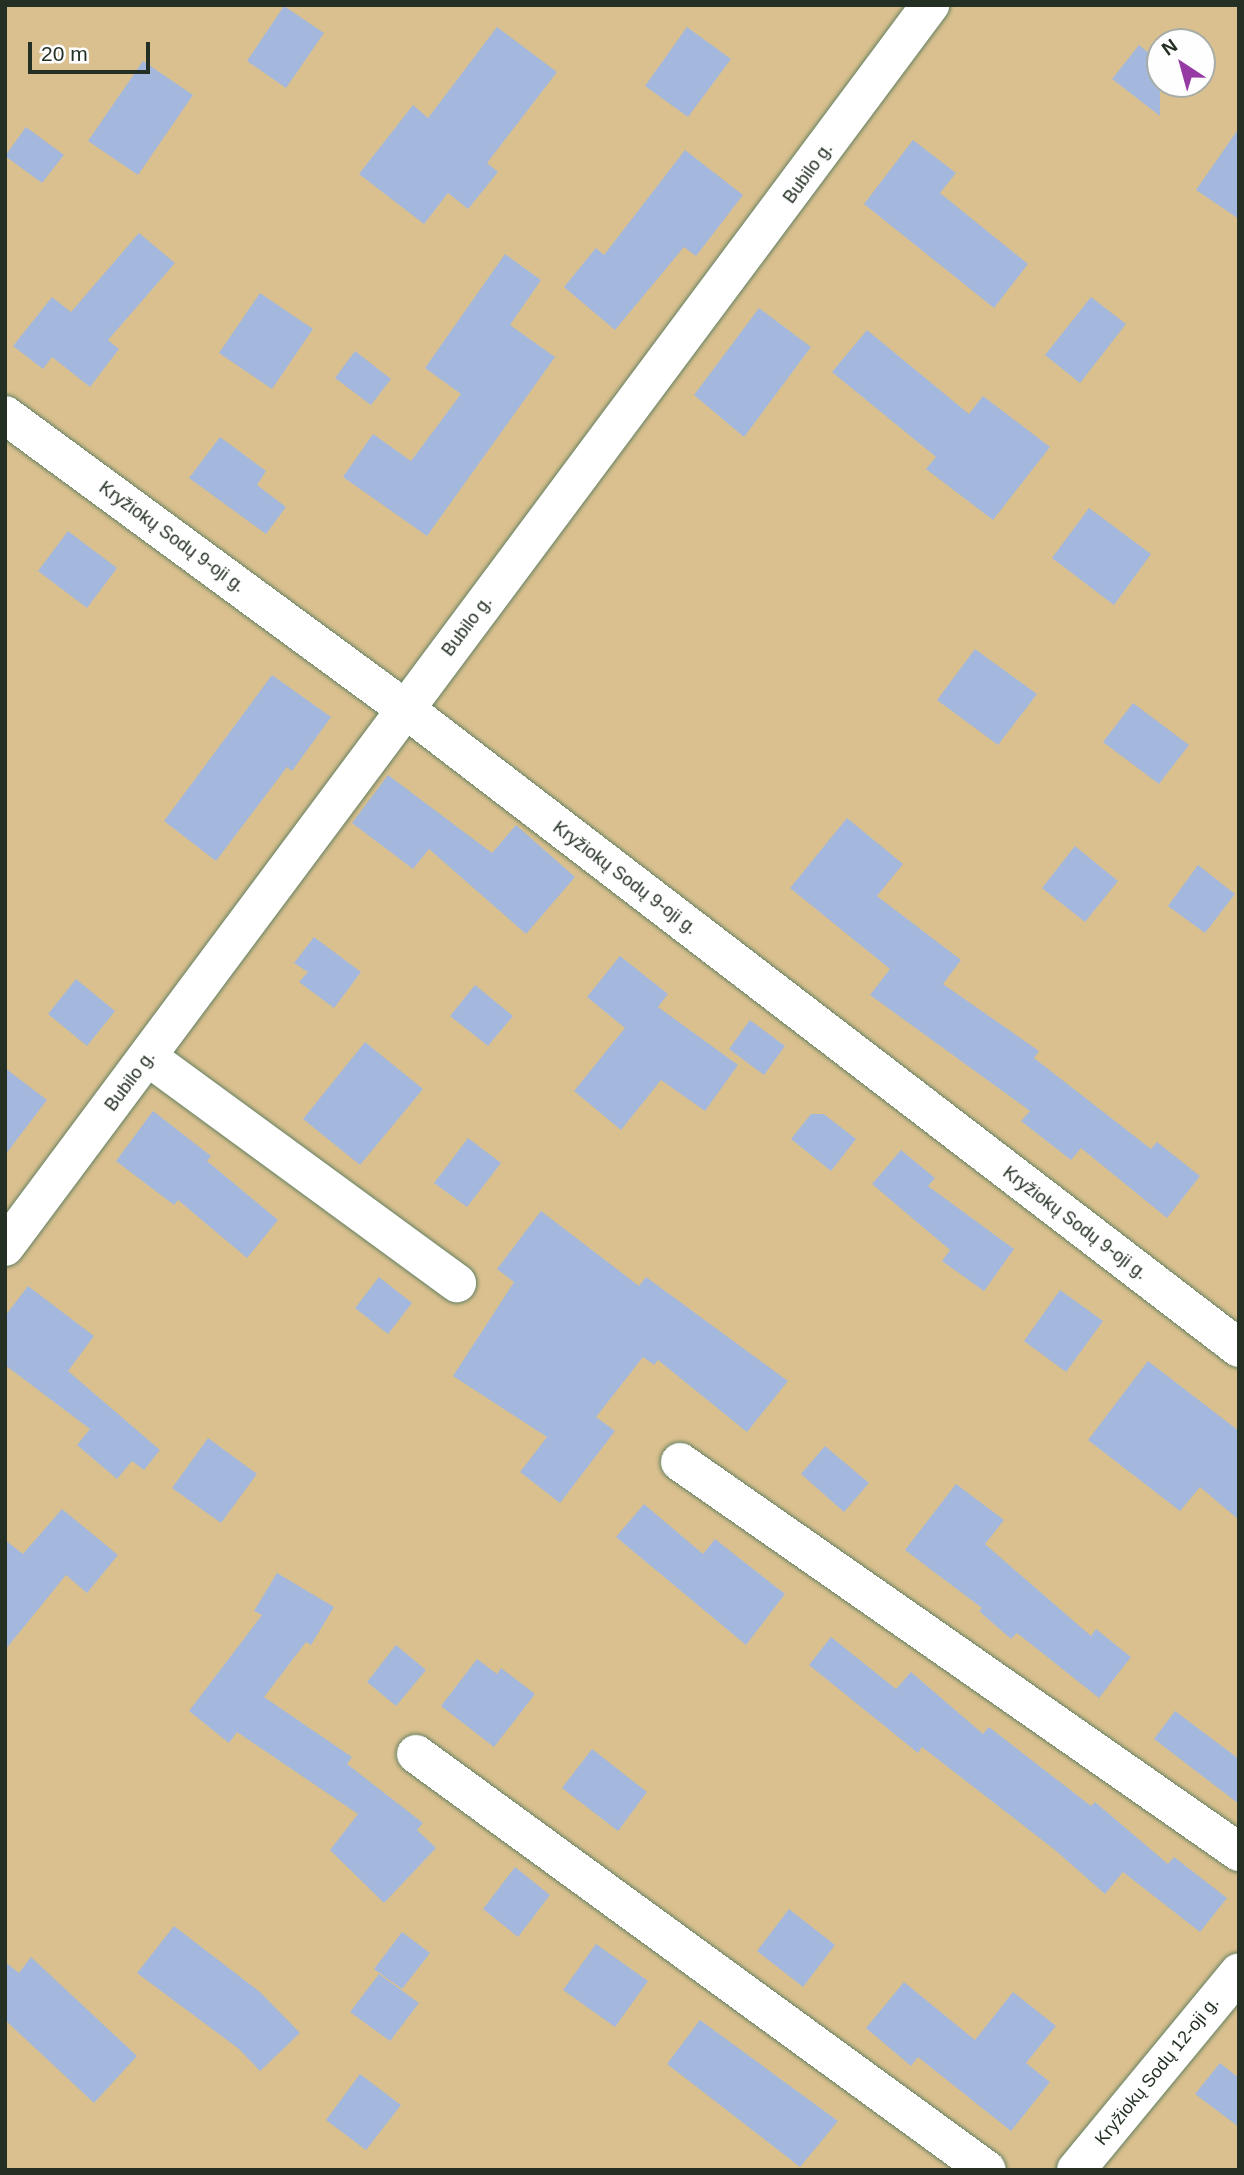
<!DOCTYPE html>
<meta charset="utf-8">
<style>
body{margin:0}
#map{position:relative;width:1244px;height:2175px;overflow:hidden;background:#c9e8c5;font-family:Arial,sans-serif}
div>[style]{position:absolute}
[style*='--x']{left:calc(var(--x)*1px);top:calc(var(--y)*1px);width:calc(var(--w)*1px);rotate:calc(var(--a)*1deg)}
.green>*{inset:0;background:#dbc08f}
.building>*{inset:0;background:#a3b8dc}
.roads{filter:drop-shadow(0 0 2px #648061) drop-shadow(0 0 2px #648061)}
.minor>*{height:38px;margin:-19px;padding:0 19px;transform-origin:19px;border-radius:19px;background:#fff}
span{translate:-50% -50%;white-space:nowrap;text-align:center;line-height:1.15;-webkit-text-stroke:5px #fefefe;paint-order:stroke}
.street-label{font-size:18px;color:#243023}
.frame{position:absolute;inset:0;border:7px solid #243023;pointer-events:none}
.north{position:absolute;left:1146px;top:28px;width:70px;height:70px;box-sizing:border-box;background:#fefefe;border:2px solid #a7aca6;border-radius:50%;rotate:324deg;font-size:19px;font-weight:700;line-height:28px;text-align:center;color:#243023}
.north::after{content:'';display:block;margin:auto;width:24px;height:32px;background:#963aa4;clip-path:polygon(50% 0,100% 100%,50% 72%,0 100%)}
.scale{position:absolute;left:28px;top:42px;width:122px;height:32px;box-sizing:border-box;border:4px solid #243023;border-top:0;padding-left:9px;font-size:21px;line-height:24px;white-space:nowrap;color:#243023;-webkit-text-stroke:5px #fefefe;paint-order:stroke}
</style>
<div id="map">
<div class="green">
<div style="clip-path:polygon(evenodd,5px 5px,1239px 5px,1239px 2170px,5px 2170px,5px 5px,1160px 42px,1202px 42px,1202px 84px,1160px 84px,1160px 42px)"></div>
</div>
<div class="building">
<div style="clip-path:polygon(284px 6px,324px 33px,286px 88px,247px 61px)"></div>
<div style="clip-path:polygon(497px 27px,557px 72px,487px 163px,498px 172px,468px 209px,448px 193px,424px 224px,359px 174px,413px 105px,428px 118px)"></div>
<div style="clip-path:polygon(687px 27px,731px 59px,688px 117px,645px 86px)"></div>
<div style="clip-path:polygon(1139px 45px,1160px 62px,1160px 116px,1112px 79px)"></div>
<div style="clip-path:polygon(143px 61px,193px 95px,138px 175px,88px 141px)"></div>
<div style="clip-path:polygon(26px 127px,64px 155px,42px 183px,5px 156px)"></div>
<div style="clip-path:polygon(1239px 128px,1239px 219px,1196px 190px)"></div>
<div style="clip-path:polygon(913px 140px,956px 173px,940px 193px,1028px 264px,994px 308px,864px 204px)"></div>
<div style="clip-path:polygon(685px 150px,743px 195px,696px 256px,684px 247px,615px 330px,564px 287px,596px 248px,604px 255px)"></div>
<div style="clip-path:polygon(139px 233px,175px 263px,108px 340px,119px 349px,90px 387px,52px 357px,43px 369px,13px 346px,52px 297px,71px 312px)"></div>
<div style="clip-path:polygon(505px 254px,541px 280px,510px 325px,555px 357px,427px 536px,343px 477px,373px 434px,411px 461px,461px 394px,425px 368px)"></div>
<div style="clip-path:polygon(260px 293px,313px 329px,272px 389px,219px 353px)"></div>
<div style="clip-path:polygon(1091px 297px,1126px 324px,1080px 383px,1045px 355px)"></div>
<div style="clip-path:polygon(759px 308px,811px 347px,744px 437px,694px 395px)"></div>
<div style="clip-path:polygon(867px 330px,969px 414px,983px 396px,1050px 447px,993px 520px,926px 469px,936px 457px,832px 372px)"></div>
<div style="clip-path:polygon(355px 351px,391px 379px,371px 405px,335px 378px)"></div>
<div style="clip-path:polygon(220px 437px,266px 471px,257px 485px,286px 507px,266px 534px,189px 478px)"></div>
<div style="clip-path:polygon(1089px 508px,1151px 554px,1114px 605px,1052px 558px)"></div>
<div style="clip-path:polygon(68px 531px,117px 568px,87px 608px,38px 571px)"></div>
<div style="clip-path:polygon(975px 649px,1037px 694px,998px 745px,937px 700px)"></div>
<div style="clip-path:polygon(272px 675px,331px 717px,292px 771px,287px 767px,216px 861px,164px 821px)"></div>
<div style="clip-path:polygon(1133px 703px,1189px 745px,1159px 784px,1103px 742px)"></div>
<div style="clip-path:polygon(388px 775px,492px 853px,516px 825px,575px 877px,526px 934px,429px 849px,413px 869px,352px 823px)"></div>
<div style="clip-path:polygon(847px 818px,903px 864px,877px 896px,961px 960px,943px 984px,1039px 1051px,1034px 1058px,1151px 1149px,1157px 1142px,1200px 1176px,1167px 1218px,1081px 1148px,1071px 1160px,1021px 1121px,1030px 1111px,870px 995px,890px 969px,790px 888px)"></div>
<div style="clip-path:polygon(1075px 846px,1118px 881px,1085px 922px,1042px 888px)"></div>
<div style="clip-path:polygon(1198px 865px,1235px 894px,1205px 933px,1168px 906px)"></div>
<div style="clip-path:polygon(314px 937px,361px 972px,334px 1008px,299px 982px,308px 972px,294px 963px)"></div>
<div style="clip-path:polygon(620px 956px,668px 994px,658px 1007px,738px 1065px,705px 1111px,661px 1080px,621px 1130px,574px 1091px,625px 1028px,587px 997px)"></div>
<div style="clip-path:polygon(76px 979px,115px 1011px,87px 1046px,48px 1014px)"></div>
<div style="clip-path:polygon(475px 985px,513px 1016px,488px 1046px,450px 1016px)"></div>
<div style="clip-path:polygon(750px 1020px,785px 1046px,764px 1075px,729px 1049px)"></div>
<div style="clip-path:polygon(365px 1042px,423px 1089px,360px 1165px,303px 1119px)"></div>
<div style="clip-path:polygon(5px 1068px,47px 1100px,5px 1155px)"></div>
<div style="clip-path:polygon(153px 1111px,211px 1156px,207px 1161px,278px 1220px,247px 1258px,178px 1200px,174px 1205px,116px 1161px)"></div>
<div style="clip-path:polygon(811px 1114px,824px 1114px,856px 1139px,831px 1171px,791px 1139px)"></div>
<div style="clip-path:polygon(468px 1138px,501px 1163px,467px 1207px,434px 1183px)"></div>
<div style="clip-path:polygon(901px 1150px,935px 1178px,928px 1186px,1014px 1249px,984px 1291px,942px 1261px,950px 1250px,872px 1184px)"></div>
<div style="clip-path:polygon(541px 1211px,639px 1286px,646px 1277px,788px 1381px,747px 1432px,658px 1360px,654px 1365px,643px 1357px,596px 1417px,615px 1431px,560px 1503px,520px 1472px,547px 1437px,453px 1376px,514px 1282px,497px 1269px)"></div>
<div style="clip-path:polygon(379px 1277px,412px 1303px,388px 1334px,355px 1308px)"></div>
<div style="clip-path:polygon(28px 1286px,94px 1336px,68px 1371px,160px 1450px,144px 1470px,132px 1461px,117px 1479px,77px 1445px,90px 1429px,5px 1365px,5px 1316px)"></div>
<div style="clip-path:polygon(1060px 1290px,1103px 1321px,1066px 1372px,1024px 1341px)"></div>
<div style="clip-path:polygon(1148px 1361px,1239px 1431px,1239px 1520px,1200px 1487px,1180px 1511px,1088px 1440px)"></div>
<div style="clip-path:polygon(208px 1438px,257px 1474px,221px 1523px,172px 1488px)"></div>
<div style="clip-path:polygon(825px 1446px,869px 1483px,844px 1512px,801px 1474px)"></div>
<div style="clip-path:polygon(956px 1484px,1004px 1520px,985px 1544px,1091px 1636px,1096px 1629px,1131px 1657px,1099px 1698px,1017px 1633px,1011px 1639px,979px 1611px,982px 1608px,905px 1550px)"></div>
<div style="clip-path:polygon(644px 1504px,703px 1554px,715px 1539px,785px 1594px,746px 1645px,616px 1537px)"></div>
<div style="clip-path:polygon(62px 1509px,118px 1555px,87px 1593px,66px 1575px,5px 1650px,5px 1540px,23px 1554px)"></div>
<div style="clip-path:polygon(277px 1573px,334px 1607px,311px 1645px,306px 1642px,264px 1697px,352px 1757px,347px 1764px,423px 1823px,417px 1830px,436px 1848px,384px 1903px,330px 1850px,358px 1814px,237px 1732px,229px 1743px,189px 1711px,262px 1615px,254px 1611px)"></div>
<div style="clip-path:polygon(831px 1637px,896px 1689px,911px 1672px,983px 1734px,989px 1727px,1091px 1806px,1095px 1802px,1168px 1864px,1174px 1857px,1227px 1898px,1200px 1932px,1123px 1872px,1105px 1894px,1055px 1850px,922px 1747px,918px 1753px,809px 1665px)"></div>
<div style="clip-path:polygon(396px 1645px,426px 1670px,396px 1706px,367px 1682px)"></div>
<div style="clip-path:polygon(477px 1659px,497px 1674px,501px 1668px,535px 1694px,494px 1747px,441px 1706px)"></div>
<div style="clip-path:polygon(1175px 1711px,1239px 1759px,1239px 1804px,1154px 1739px)"></div>
<div style="clip-path:polygon(592px 1749px,647px 1792px,618px 1831px,562px 1788px)"></div>
<div style="clip-path:polygon(515px 1867px,550px 1895px,518px 1937px,483px 1909px)"></div>
<div style="clip-path:polygon(789px 1909px,835px 1945px,803px 1987px,757px 1951px)"></div>
<div style="clip-path:polygon(174px 1926px,260px 1992px,300px 2033px,260px 2071px,239px 2049px,137px 1973px)"></div>
<div style="clip-path:polygon(402px 1932px,430px 1953px,402px 1989px,374px 1969px)"></div>
<div style="clip-path:polygon(596px 1944px,648px 1981px,615px 2027px,563px 1990px)"></div>
<div style="clip-path:polygon(31px 1957px,137px 2056px,94px 2103px,5px 2020px,5px 1962px,19px 1973px)"></div>
<div style="clip-path:polygon(379px 1974px,419px 2003px,390px 2041px,350px 2012px)"></div>
<div style="clip-path:polygon(904px 1982px,975px 2040px,1013px 1992px,1056px 2026px,1026px 2063px,1050px 2082px,1011px 2131px,918px 2057px,911px 2066px,866px 2028px)"></div>
<div style="clip-path:polygon(700px 2020px,838px 2121px,800px 2167px,667px 2064px)"></div>
<div style="clip-path:polygon(1220px 2063px,1239px 2078px,1239px 2127px,1195px 2094px)"></div>
<div style="clip-path:polygon(360px 2074px,401px 2105px,366px 2150px,326px 2120px)"></div>
</div>
<div class="roads">
<div class="minor">
<div style="--x:5;--y:415;--w:495;--a:36.3"></div>
<div style="--x:404;--y:708;--w:1052;--a:37.47"></div>
<div style="--x:148;--y:1057;--w:383;--a:36.2"></div>
<div style="--x:5;--y:1247;--w:1549;--a:-53.32"></div>
<div style="--x:680;--y:1462;--w:682;--a:34.9"></div>
<div style="--x:416;--y:1754;--w:706;--a:36.08"></div>
<div style="--x:1076;--y:2170;--w:256;--a:-50.5"></div>
</div>
</div>
<div class="street-label">
<span style="left:808px;top:173px;rotate:-54deg">Bubilo g.</span>
<span style="left:172px;top:537px;rotate:36deg">Kryžiokų Sodų 9-oji g.</span>
<span style="left:467px;top:626px;rotate:-53deg">Bubilo g.</span>
<span style="left:625px;top:878px;rotate:37deg">Kryžiokų Sodų 9-oji g.</span>
<span style="left:130px;top:1081px;rotate:-53deg">Bubilo g.</span>
<span style="left:1075px;top:1223px;rotate:37deg">Kryžiokų Sodų 9-oji g.</span>
<span style="left:1157px;top:2071px;rotate:-51deg">Kryžiokų Sodų 12-oji g.</span>
</div>
<div class="frame"></div>
<div class="north">N</div>
<div class="scale">20 m</div>
</div>
